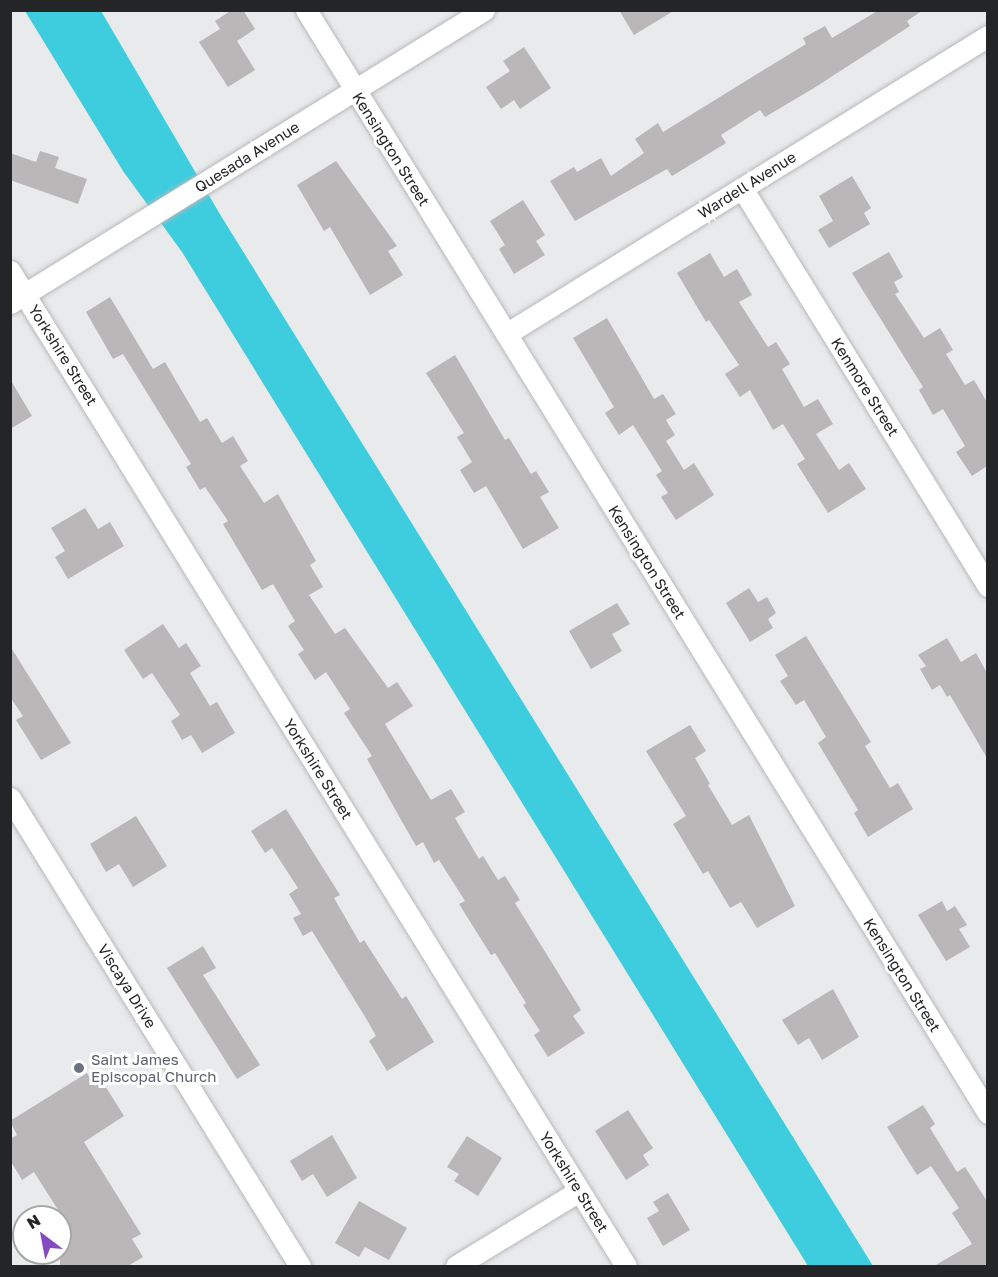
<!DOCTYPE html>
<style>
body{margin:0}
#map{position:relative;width:998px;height:1277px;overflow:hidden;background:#e9eaec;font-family:"Golos Text",sans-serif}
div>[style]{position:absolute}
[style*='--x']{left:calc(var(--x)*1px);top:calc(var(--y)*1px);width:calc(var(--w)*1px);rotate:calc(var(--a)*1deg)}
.water>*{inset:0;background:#3ecddf}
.building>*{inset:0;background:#b9b7b8}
.roads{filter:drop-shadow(0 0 2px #b8b9bb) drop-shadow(0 0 2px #b8b9bb)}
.minor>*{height:21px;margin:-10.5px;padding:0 10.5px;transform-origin:10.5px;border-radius:10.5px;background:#fff}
.dots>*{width:16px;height:16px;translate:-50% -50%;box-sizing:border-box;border:3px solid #fff;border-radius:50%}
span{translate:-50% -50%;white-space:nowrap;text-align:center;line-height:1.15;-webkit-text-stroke:6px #fff;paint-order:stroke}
.street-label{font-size:15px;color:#242526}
.worship-label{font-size:15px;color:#5b616d}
.left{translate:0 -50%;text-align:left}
.frame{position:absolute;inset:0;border:12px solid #242526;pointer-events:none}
.north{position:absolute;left:12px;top:1205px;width:60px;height:60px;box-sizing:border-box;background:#fff;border:2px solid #a7a8a8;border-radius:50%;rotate:328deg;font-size:16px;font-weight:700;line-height:24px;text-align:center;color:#242526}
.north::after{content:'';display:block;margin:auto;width:21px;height:27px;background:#844ac0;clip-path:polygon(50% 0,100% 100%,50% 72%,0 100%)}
</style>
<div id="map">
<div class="water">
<div style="clip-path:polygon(25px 11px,101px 11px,221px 216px,873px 1266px,808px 1266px,182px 252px,123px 171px)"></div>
</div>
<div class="building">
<div style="clip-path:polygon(232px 10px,243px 10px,255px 29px,237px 41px,255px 70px,228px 87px,199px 42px,220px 29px,215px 21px)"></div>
<div style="clip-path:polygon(619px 10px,675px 10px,634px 35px)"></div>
<div style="clip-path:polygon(879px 10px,923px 10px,907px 21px,910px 26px,814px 88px,765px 117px,760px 110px,721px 135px,726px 143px,700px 159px,672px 176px,667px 169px,575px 221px,550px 181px,574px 167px,577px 172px,601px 158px,611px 176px,644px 153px,635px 139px,658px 123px,663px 132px,806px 44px,803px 38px,825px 26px,832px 38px)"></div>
<div style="clip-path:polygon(524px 47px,551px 88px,520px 109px,514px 100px,501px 109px,486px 87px,510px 71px,503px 61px)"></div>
<div style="clip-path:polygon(40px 151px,59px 157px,55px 168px,87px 179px,78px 204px,10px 180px,10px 153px,36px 162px)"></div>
<div style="clip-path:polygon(336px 161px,397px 246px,388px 251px,403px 275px,370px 295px,330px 227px,324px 231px,297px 185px)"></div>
<div style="clip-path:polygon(852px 176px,871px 208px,864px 213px,870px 224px,829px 248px,818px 230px,833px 221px,819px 196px)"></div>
<div style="clip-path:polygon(523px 200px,545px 235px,536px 241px,545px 255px,514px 274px,499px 249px,505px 245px,490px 221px)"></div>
<div style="clip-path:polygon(889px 252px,903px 277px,894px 282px,899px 292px,895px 294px,924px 338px,940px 328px,953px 350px,946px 354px,965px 385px,974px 380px,987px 402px,987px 466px,972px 476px,956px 452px,965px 446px,943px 409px,933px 415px,919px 390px,923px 387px,852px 273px)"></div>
<div style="clip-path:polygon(710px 253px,724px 277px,737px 269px,752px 295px,739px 302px,768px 347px,776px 342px,790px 364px,782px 369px,804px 407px,818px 399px,833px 424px,816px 434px,839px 470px,849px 463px,866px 489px,828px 513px,797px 464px,805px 459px,783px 424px,773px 430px,750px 390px,740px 397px,725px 374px,739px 365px,709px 320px,706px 322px,677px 273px)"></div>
<div style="clip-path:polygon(110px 297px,153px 369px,165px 362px,200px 422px,207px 418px,222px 443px,233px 436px,248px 461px,240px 466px,264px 503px,278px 494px,316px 561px,310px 565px,323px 587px,309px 595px,335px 634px,345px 628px,388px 688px,397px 682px,413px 706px,385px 724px,431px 800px,451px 789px,465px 812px,455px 818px,479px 859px,483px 856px,498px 880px,505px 876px,520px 900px,515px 903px,581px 1010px,573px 1016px,585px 1033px,548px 1057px,534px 1035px,540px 1031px,523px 1005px,526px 1003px,495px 953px,491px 955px,459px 904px,465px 901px,439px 860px,434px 863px,423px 842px,416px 846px,400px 818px,367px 759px,372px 756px,344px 713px,350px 709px,326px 672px,315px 680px,298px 654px,304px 650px,288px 626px,295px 621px,273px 584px,262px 590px,223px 524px,228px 521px,205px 487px,200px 490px,186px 467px,191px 464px,123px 354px,113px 359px,86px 312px)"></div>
<div style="clip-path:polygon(607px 318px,654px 399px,663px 394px,676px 414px,666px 420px,675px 435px,666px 441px,684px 470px,694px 463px,714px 495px,676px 520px,661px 497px,668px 493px,656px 475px,662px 471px,633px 425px,619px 435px,605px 413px,614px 407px,573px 338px)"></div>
<div style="clip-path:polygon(455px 355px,505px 440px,509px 438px,531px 474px,536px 471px,549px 492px,540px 497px,559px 528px,523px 549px,486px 486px,474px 493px,460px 470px,472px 462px,457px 437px,464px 433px,426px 373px)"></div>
<div style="clip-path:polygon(10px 379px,32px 416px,10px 429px)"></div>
<div style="clip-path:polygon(85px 508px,98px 529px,110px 522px,124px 546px,68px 579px,55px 557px,65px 551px,51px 528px)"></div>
<div style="clip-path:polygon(749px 588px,758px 602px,767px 597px,776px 613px,768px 619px,773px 628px,750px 642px,726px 603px)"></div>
<div style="clip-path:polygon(617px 603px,630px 624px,612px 634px,622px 651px,591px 669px,569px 631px)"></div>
<div style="clip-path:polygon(163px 624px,179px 648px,186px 643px,201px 666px,190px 673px,210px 706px,217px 702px,235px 733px,202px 753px,191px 735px,182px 740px,171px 721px,180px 715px,152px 673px,143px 679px,124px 650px)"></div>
<div style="clip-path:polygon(806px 636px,871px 742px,865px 746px,890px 788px,898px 783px,913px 809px,868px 837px,854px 813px,858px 810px,818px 743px,826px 737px,804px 700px,796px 705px,780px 681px,788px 676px,775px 655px)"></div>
<div style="clip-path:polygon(947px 638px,961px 662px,976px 653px,987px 673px,987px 758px,950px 695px,947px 697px,940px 685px,932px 690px,920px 669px,926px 666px,918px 655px)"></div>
<div style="clip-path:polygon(10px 646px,71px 743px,41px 760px,16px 720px,23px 716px,10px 697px)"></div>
<div style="clip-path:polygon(690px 725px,706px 751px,695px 758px,710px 784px,708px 785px,732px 825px,749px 815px,795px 906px,757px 928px,741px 902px,730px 908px,708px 871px,703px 874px,673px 824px,686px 816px,646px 751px)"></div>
<div style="clip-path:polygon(286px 809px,340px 895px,334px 898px,360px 943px,364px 940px,402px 999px,406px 996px,434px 1042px,387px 1071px,369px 1041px,376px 1036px,367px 1020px,312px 931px,303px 936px,293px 918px,301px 914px,289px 894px,298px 888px,272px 848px,265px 853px,251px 831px)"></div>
<div style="clip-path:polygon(136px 816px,167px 866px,133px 887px,119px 864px,106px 872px,90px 844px)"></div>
<div style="clip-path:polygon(942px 901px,947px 911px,955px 906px,967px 925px,959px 929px,970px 947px,946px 961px,918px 915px)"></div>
<div style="clip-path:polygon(203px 946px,216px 968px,203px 975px,260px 1065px,237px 1079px,167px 968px)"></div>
<div style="clip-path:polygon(833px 989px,859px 1037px,822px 1060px,809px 1038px,798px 1045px,782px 1020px)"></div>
<div style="clip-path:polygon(87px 1073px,95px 1086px,102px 1081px,124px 1116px,84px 1142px,141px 1234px,132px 1239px,143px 1257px,128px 1266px,60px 1266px,60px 1228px,67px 1224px,34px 1172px,22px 1180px,10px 1160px,10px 1139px,17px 1135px,10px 1121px)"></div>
<div style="clip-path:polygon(923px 1105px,935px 1124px,930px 1128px,957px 1172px,965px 1167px,987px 1201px,987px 1266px,934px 1266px,972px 1244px,952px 1213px,959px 1208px,931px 1166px,917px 1175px,887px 1127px)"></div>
<div style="clip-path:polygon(628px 1110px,653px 1148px,643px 1155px,649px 1165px,626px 1180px,595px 1131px)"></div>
<div style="clip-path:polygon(332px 1135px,357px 1178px,327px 1197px,313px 1174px,302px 1181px,290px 1161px)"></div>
<div style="clip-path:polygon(467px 1136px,502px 1158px,478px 1196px,454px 1181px,459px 1174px,447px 1167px)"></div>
<div style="clip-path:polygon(668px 1193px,690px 1230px,663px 1246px,647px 1218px,659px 1211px,653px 1202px)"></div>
<div style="clip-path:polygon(359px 1201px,407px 1228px,389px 1260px,365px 1247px,359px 1257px,335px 1243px)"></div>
</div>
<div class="roads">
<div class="minor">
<div style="--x:306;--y:10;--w:1297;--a:58.27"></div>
<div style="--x:742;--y:188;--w:468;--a:58.3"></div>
<div style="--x:10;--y:271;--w:1170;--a:58.24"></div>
<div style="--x:10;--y:303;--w:557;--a:-31.72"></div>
<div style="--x:506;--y:334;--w:567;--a:-31.73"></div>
<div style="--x:10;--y:798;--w:551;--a:58.22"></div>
<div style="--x:456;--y:1266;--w:144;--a:-31.4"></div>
</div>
</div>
<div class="dots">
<div style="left:79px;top:1068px;background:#6b7280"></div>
</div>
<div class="street-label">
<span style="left:391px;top:149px;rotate:58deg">Kensington Street</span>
<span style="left:247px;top:157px;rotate:-32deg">Quesada Avenue</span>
<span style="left:747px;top:185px;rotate:-32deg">Wardell Avenue</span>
<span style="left:63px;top:355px;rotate:58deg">Yorkshire Street</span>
<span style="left:865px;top:387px;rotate:58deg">Kenmore Street</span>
<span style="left:647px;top:562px;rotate:58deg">Kensington Street</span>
<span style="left:318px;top:769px;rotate:58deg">Yorkshire Street</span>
<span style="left:902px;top:975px;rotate:58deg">Kensington Street</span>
<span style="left:127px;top:986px;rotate:58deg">Viscaya Drive</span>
<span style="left:574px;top:1182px;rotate:58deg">Yorkshire Street</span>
</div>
<div class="worship-label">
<span class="left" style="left:91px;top:1068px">Saint James<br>Episcopal Church</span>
</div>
<div class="frame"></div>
<div class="north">N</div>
</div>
